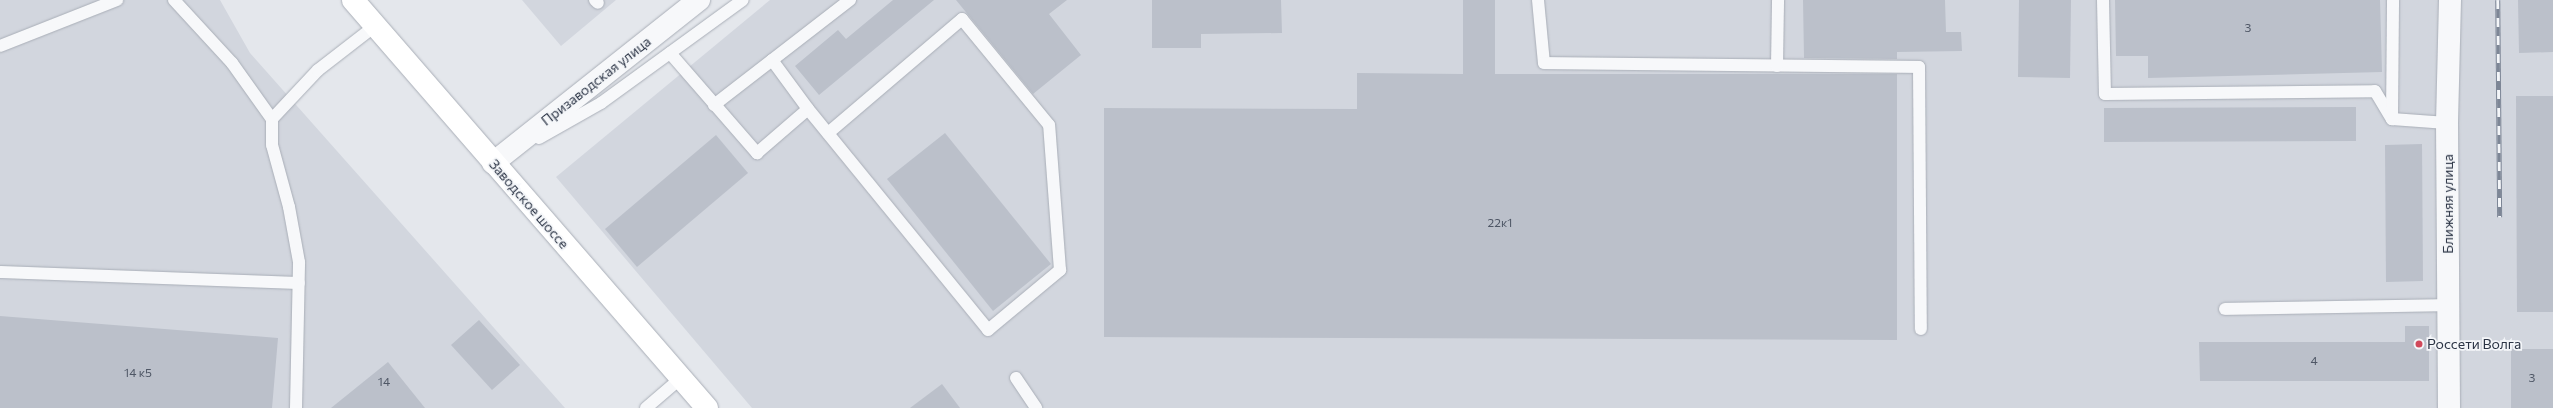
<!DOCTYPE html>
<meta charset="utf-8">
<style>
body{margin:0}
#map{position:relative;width:2553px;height:408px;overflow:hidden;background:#e4e7ec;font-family:Commissioner,sans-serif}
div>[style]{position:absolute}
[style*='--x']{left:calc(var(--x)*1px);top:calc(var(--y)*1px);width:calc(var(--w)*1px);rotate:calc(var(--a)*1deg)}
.built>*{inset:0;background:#d2d6de}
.building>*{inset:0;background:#bbc0ca}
.roads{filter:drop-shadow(0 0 1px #a9aeb7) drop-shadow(0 0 1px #a9aeb7)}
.lane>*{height:12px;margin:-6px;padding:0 6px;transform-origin:6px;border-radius:6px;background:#f7f8fa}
.street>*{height:22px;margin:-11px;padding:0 11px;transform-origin:11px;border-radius:11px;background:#f7f8fa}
.primary>*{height:22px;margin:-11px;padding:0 11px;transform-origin:11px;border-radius:11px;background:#fff}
.rail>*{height:4.5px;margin-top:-2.25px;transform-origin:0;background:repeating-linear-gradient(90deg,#f4f6f9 0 9px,#7d8696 0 18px);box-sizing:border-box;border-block:1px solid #7d8696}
.dots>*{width:11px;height:11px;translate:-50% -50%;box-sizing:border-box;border:2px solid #f4f6f9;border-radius:50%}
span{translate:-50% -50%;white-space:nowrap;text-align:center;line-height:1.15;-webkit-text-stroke:3.5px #f4f6f9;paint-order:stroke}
.number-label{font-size:12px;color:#4f5766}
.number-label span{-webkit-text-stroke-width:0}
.street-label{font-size:14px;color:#2b3445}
.poi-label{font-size:14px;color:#2b3445}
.left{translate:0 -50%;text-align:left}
</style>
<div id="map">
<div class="built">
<div style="clip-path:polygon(0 0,220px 0,250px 53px,565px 408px,0 408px)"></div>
<div style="clip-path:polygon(522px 0,616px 0,561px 46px)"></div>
<div style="clip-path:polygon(770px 0,2553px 0,2553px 408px,752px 408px,556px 177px)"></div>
</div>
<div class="building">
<div style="clip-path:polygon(893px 0,934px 0,819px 95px,795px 66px,838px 30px,846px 39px)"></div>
<div style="clip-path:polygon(956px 0,1067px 0,1049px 14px,1081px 55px,1033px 94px)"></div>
<div style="clip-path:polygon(1152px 0,1281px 0,1282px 33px,1201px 34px,1201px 48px,1152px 48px)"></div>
<div style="clip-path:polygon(1463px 0,1495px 0,1495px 74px,1897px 74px,1897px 340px,1104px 337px,1104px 108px,1357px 109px,1357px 73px,1463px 74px)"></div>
<div style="clip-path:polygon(1803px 0,1945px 0,1946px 32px,1961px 32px,1962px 51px,1897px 52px,1897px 59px,1804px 58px)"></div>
<div style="clip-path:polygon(2019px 0,2071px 0,2070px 78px,2018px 77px)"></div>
<div style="clip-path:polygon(2115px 0,2380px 0,2382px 72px,2148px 78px,2148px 56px,2116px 56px)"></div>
<div style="clip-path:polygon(2518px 0,2553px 0,2553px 52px,2519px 53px)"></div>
<div style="clip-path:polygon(2516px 96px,2553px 96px,2553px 312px,2517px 312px)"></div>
<div style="clip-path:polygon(2356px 107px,2356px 141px,2104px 142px,2104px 108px)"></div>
<div style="clip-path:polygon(945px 133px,1051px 264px,993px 311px,887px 179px)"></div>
<div style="clip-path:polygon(716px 135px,748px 173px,637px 267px,605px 229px)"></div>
<div style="clip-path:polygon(2422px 144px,2423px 281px,2386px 282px,2385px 145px)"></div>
<div style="clip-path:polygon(0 316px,278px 338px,272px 408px,0 408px)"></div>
<div style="clip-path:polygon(479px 320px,520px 365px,492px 390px,451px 345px)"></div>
<div style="clip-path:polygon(2405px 326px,2429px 326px,2429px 381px,2200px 381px,2199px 342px,2405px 342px)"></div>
<div style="clip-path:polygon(2511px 349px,2553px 349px,2553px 408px,2511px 408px)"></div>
<div style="clip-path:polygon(388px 362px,425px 408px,331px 408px)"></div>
<div style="clip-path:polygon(942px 384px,960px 408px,910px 408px)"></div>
</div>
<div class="roads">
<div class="lane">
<div style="--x:174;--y:0;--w:86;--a:47.4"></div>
<div style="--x:232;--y:63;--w:69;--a:54.5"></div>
<div style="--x:595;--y:0;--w:4;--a:45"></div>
<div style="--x:1538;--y:0;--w:63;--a:84.6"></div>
<div style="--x:1544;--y:63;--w:375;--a:0.6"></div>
<div style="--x:1919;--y:67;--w:262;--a:89.6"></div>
<div style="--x:2103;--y:0;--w:94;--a:88.8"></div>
<div style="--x:2105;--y:94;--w:270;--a:-0.6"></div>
<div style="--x:2375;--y:91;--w:33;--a:59"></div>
<div style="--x:2392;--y:119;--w:55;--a:4.2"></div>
<div style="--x:0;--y:46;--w:126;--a:-21.5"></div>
<div style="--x:670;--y:53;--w:133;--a:49"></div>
<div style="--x:757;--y:153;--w:67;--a:-40.8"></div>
<div style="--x:808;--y:109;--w:285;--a:50.8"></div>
<div style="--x:988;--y:330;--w:94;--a:-39.8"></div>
<div style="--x:1060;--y:270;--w:145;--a:-94.3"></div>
<div style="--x:1049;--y:125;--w:137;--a:-129.4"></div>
<div style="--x:962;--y:19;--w:176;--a:139.6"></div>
<div style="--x:772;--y:60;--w:61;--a:53.7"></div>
<div style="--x:1777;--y:66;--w:66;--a:-89.1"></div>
<div style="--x:714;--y:105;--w:172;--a:-37.7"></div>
<div style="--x:2392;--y:119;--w:119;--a:-89.5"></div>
<div style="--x:539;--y:138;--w:71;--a:-29.4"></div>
<div style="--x:601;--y:103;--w:175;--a:-36"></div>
<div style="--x:0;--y:272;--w:299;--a:2.1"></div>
<div style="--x:2225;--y:309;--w:223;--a:-1"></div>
<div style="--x:1016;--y:378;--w:36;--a:56"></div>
<div style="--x:296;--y:408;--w:146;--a:-88.8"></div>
<div style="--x:299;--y:262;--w:56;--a:-100.3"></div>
<div style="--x:289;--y:207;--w:64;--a:-105.3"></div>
<div style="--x:272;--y:145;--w:26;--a:-90"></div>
<div style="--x:272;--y:119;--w:67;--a:-46.8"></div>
<div style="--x:318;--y:70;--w:72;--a:-37.7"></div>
<div style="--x:646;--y:408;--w:46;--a:-40.6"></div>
</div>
<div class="street">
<div style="--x:493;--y:163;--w:263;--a:-38.4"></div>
<div style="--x:2449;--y:408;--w:285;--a:-90.4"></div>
<div style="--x:2447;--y:123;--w:123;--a:-88.6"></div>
</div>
<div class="primary">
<div style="--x:353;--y:0;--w:540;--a:49.05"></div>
</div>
</div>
<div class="rail">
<div style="--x:2498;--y:0;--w:217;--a:89.5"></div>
</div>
<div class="dots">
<div style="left:2419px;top:344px;background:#d1495b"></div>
</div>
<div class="number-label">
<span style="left:2248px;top:28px">3</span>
<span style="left:1500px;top:223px">22к1</span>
<span style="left:2314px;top:361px">4</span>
<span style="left:138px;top:373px">14 к5</span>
<span style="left:2532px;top:378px">3</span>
<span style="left:384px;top:382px">14</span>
</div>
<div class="street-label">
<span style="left:596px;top:81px;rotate:-38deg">Призаводская улица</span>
<span style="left:529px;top:204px;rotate:49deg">Заводское шоссе</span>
<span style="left:2448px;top:204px;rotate:-90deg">Ближняя улица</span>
</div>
<div class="poi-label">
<span class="left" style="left:2427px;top:344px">Россети Волга</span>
</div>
</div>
